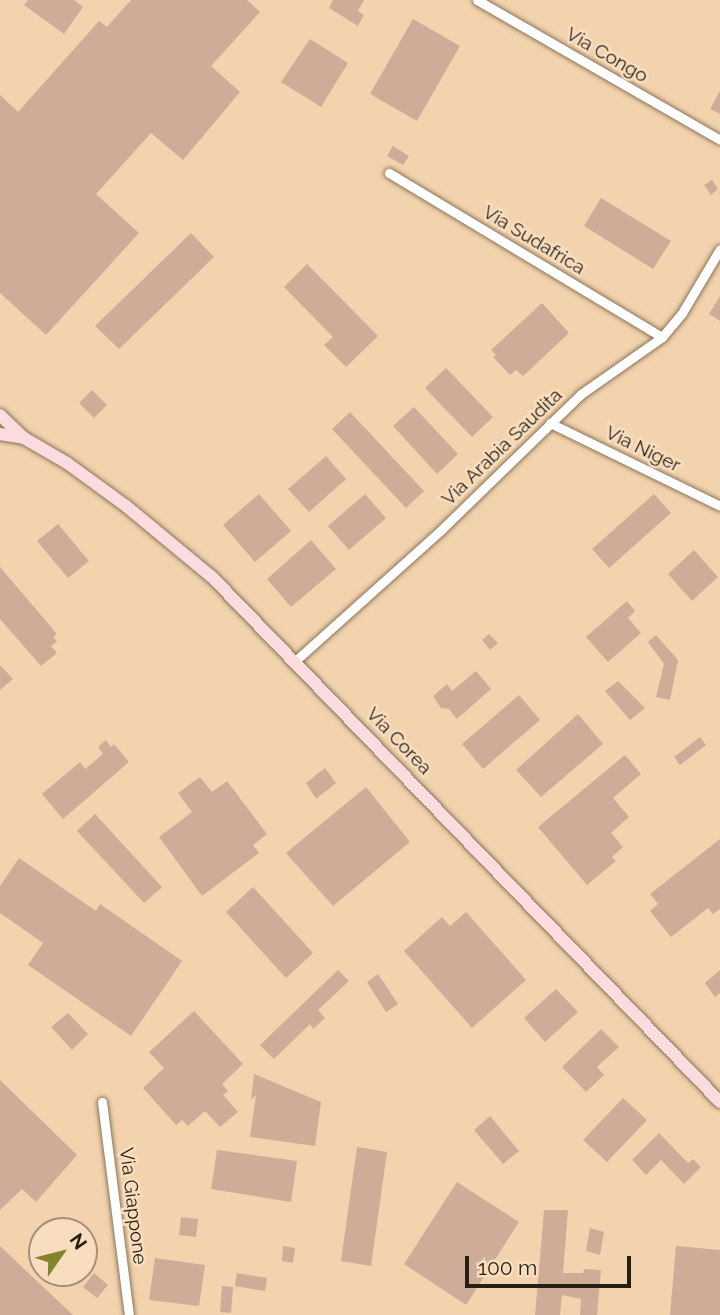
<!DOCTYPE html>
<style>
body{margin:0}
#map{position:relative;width:720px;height:1315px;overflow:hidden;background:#f8debf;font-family:Raleway,sans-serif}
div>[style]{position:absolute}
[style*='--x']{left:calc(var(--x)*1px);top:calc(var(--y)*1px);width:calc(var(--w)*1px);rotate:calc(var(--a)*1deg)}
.built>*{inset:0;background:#f2d3ae}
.building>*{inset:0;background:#cfac98}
.roads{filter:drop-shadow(0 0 2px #8d7559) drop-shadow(0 0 2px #8d7559)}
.street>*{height:9px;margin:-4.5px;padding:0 4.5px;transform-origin:4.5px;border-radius:4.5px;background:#fff}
.secondary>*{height:12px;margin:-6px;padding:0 6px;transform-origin:6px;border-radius:6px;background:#fddce0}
span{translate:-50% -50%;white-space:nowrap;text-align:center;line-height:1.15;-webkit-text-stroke:5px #f8debf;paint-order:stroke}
.street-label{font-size:19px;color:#271e12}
.north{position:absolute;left:28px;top:1217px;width:70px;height:70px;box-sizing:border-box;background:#f8debf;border:2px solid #a4917a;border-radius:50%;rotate:55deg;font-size:19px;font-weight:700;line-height:28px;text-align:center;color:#271e12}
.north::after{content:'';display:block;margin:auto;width:24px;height:32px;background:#83842e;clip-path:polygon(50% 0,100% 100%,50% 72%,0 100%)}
.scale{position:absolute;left:465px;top:1256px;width:166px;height:32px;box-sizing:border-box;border:4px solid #271e12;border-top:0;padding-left:9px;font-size:21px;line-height:24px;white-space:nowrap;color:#271e12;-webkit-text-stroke:5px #f8debf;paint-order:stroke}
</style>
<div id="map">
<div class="built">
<div style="clip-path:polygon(evenodd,0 0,720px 0,720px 1315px,0 1315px,0 0,42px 1231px,84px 1231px,84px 1273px,42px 1273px,42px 1231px)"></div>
</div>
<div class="building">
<div style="clip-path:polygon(28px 0,74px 0,83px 7px,64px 34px,24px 5px)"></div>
<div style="clip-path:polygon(131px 0,247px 0,260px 12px,211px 66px,240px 92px,183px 160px,151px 133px,96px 194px,139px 233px,46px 335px,0 293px,0 95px,18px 112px,99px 21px,107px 27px)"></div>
<div style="clip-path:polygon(333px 0,364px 0,358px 11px,364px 15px,358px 26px,329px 8px)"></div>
<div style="clip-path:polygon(413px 19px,460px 46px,417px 121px,370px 94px)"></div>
<div style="clip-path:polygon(310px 39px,348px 63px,321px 107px,281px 82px)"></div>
<div style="clip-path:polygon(720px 91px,720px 114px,710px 109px)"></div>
<div style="clip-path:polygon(393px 146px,409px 156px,403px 165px,387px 156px)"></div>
<div style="clip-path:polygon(712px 180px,718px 189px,711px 195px,704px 185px)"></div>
<div style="clip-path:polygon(601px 198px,671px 241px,653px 269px,584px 226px)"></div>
<div style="clip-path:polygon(191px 233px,214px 257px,119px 349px,95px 326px)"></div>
<div style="clip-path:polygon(307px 264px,378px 336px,346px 367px,324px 345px,333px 337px,284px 287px)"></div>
<div style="clip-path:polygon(720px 296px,720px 321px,709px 314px)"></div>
<div style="clip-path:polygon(542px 303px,569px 333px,523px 376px,516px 370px,510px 375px,493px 357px,496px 355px,491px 350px)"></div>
<div style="clip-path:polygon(446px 368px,493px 417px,472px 437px,425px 388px)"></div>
<div style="clip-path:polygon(92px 390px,107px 405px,94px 418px,79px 403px)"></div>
<div style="clip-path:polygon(414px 407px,458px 454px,437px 474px,393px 426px)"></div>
<div style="clip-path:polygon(350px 412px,424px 491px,406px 508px,332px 429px)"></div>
<div style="clip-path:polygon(326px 456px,346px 479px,309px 512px,288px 489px)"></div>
<div style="clip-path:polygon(259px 494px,291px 531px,255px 562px,223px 525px)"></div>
<div style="clip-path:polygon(365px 494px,386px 518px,349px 550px,328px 526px)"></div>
<div style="clip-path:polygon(654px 494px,671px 513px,609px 568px,592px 549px)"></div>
<div style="clip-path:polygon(58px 524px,89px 561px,68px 578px,37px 541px)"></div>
<div style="clip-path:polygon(311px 540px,336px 569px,291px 607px,267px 579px)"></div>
<div style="clip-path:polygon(694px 550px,718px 577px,692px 601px,668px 574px)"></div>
<div style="clip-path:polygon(0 567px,57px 634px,53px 637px,57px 641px,51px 646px,57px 653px,41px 666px,0 619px)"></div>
<div style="clip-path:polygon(627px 601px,635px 611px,628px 618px,641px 633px,608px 662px,586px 637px)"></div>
<div style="clip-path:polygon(489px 634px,498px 643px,490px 650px,482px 640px)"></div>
<div style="clip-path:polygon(656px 635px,678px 660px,670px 700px,656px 697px,664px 664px,648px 642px)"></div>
<div style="clip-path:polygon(0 665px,13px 679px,0 690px)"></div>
<div style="clip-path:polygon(476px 671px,491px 689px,457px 719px,449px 709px,441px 708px,433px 696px,447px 684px,452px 691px)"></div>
<div style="clip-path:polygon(618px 681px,645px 708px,630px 720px,605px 691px)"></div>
<div style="clip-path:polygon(519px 695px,540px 720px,483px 769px,462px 744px)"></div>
<div style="clip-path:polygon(578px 714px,603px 744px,541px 797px,516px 770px)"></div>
<div style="clip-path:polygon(700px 737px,706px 745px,680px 765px,674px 757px)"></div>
<div style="clip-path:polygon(106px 740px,111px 747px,114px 744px,129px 762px,63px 819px,42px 794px,80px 762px,85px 769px,103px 754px,98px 747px)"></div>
<div style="clip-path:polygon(625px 755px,641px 774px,613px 798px,629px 817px,611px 833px,623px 847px,612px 857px,616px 861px,587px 885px,538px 827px)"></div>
<div style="clip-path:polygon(325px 768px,336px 783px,316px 799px,306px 783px)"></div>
<div style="clip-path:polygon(200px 777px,212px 792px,227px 781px,267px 834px,253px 845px,259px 853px,202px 896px,159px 837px,192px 812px,178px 793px)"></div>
<div style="clip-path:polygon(366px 787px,410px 842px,333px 906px,286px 853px)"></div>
<div style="clip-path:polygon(95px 814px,162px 887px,144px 903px,77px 831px)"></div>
<div style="clip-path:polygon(720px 839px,720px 909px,713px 914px,708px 908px,671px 937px,650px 911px,658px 904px,650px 894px)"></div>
<div style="clip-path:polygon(19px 858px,96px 911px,100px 904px,182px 961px,131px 1036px,28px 965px,43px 943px,0 913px,0 886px)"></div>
<div style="clip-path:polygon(253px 887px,313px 953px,286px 978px,226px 912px)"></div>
<div style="clip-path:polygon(466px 912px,526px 980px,472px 1028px,404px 951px,442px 917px,450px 926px)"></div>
<div style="clip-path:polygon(338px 970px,349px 981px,318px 1010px,325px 1018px,313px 1029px,310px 1024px,274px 1059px,260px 1045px)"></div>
<div style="clip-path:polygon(720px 970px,720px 993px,715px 997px,705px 983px)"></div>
<div style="clip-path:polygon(378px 974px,398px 1004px,386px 1012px,367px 982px)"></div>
<div style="clip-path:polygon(556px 989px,578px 1012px,545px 1042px,524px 1018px)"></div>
<div style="clip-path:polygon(194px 1011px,243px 1064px,222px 1084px,228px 1091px,223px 1095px,238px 1112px,220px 1127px,205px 1111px,188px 1126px,182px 1120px,176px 1125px,143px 1088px,164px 1068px,149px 1052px)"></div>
<div style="clip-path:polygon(68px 1013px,88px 1034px,72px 1050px,51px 1027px)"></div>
<div style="clip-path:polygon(601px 1029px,619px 1047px,597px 1067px,604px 1075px,586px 1092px,562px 1067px)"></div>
<div style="clip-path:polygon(254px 1074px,321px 1102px,315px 1146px,250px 1137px,256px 1095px,251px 1100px)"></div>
<div style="clip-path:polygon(0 1080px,77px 1155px,36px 1202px,22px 1189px,0 1210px)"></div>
<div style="clip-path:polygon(623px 1098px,647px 1120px,607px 1162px,583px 1140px)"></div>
<div style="clip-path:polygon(490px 1116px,519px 1151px,503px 1164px,474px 1130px)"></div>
<div style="clip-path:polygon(659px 1133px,688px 1163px,693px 1159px,701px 1167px,684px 1184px,661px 1160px,646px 1175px,632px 1160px)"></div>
<div style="clip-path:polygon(357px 1147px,387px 1152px,371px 1266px,341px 1261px)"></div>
<div style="clip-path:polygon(217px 1150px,297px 1161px,291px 1202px,211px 1189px)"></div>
<div style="clip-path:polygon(457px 1182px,519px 1222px,466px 1305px,404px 1264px)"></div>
<div style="clip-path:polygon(544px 1210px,568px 1210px,563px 1273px,583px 1273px,584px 1269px,601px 1270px,597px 1315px,580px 1315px,581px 1299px,562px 1295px,560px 1315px,535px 1315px)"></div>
<div style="clip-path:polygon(181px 1217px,198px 1219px,196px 1237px,179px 1235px)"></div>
<div style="clip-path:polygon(590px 1228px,604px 1232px,600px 1255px,586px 1251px)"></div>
<div style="clip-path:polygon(0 1246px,21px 1266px,73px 1315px,0 1315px)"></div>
<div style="clip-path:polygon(283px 1246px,295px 1248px,293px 1263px,282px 1261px)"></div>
<div style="clip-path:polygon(676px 1246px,720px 1250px,720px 1315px,670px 1315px)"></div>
<div style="clip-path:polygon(155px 1258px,205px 1265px,199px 1306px,149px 1300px)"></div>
<div style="clip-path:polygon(94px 1273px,108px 1285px,97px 1298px,83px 1287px)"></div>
<div style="clip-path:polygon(237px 1273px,267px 1278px,265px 1291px,235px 1286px)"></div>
<div style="clip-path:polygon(222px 1286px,233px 1287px,231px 1313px,220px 1312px)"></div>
</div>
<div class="roads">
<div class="street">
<div style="--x:477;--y:0;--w:280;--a:29.9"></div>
<div style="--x:389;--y:173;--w:318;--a:31"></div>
<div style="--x:550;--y:423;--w:189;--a:26"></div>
<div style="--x:294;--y:662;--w:198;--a:-41.9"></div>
<div style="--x:441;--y:530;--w:195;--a:-44.2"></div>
<div style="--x:581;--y:394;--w:99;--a:-35.1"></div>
<div style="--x:662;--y:337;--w:31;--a:-50"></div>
<div style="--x:682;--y:313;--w:74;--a:-59.3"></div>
<div style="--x:102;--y:1102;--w:215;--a:82.8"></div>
</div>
<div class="secondary">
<div style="--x:0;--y:415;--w:33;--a:44"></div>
<div style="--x:24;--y:438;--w:50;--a:30.2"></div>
<div style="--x:67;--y:463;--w:73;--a:36.1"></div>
<div style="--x:126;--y:506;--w:113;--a:39.6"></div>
<div style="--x:213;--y:578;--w:729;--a:45.94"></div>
<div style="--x:0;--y:434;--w:24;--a:9"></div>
</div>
</div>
<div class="street-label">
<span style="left:607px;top:55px;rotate:30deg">Via Congo</span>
<span style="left:534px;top:240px;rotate:31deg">Via Sudafrica</span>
<span style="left:502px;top:447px;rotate:-44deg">Via Arabia Saudita</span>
<span style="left:643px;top:449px;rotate:26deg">Via Niger</span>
<span style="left:399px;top:741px;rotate:46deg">Via Corea</span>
<span style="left:133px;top:1206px;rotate:83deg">Via Giappone</span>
</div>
<div class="north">N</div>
<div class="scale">100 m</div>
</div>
